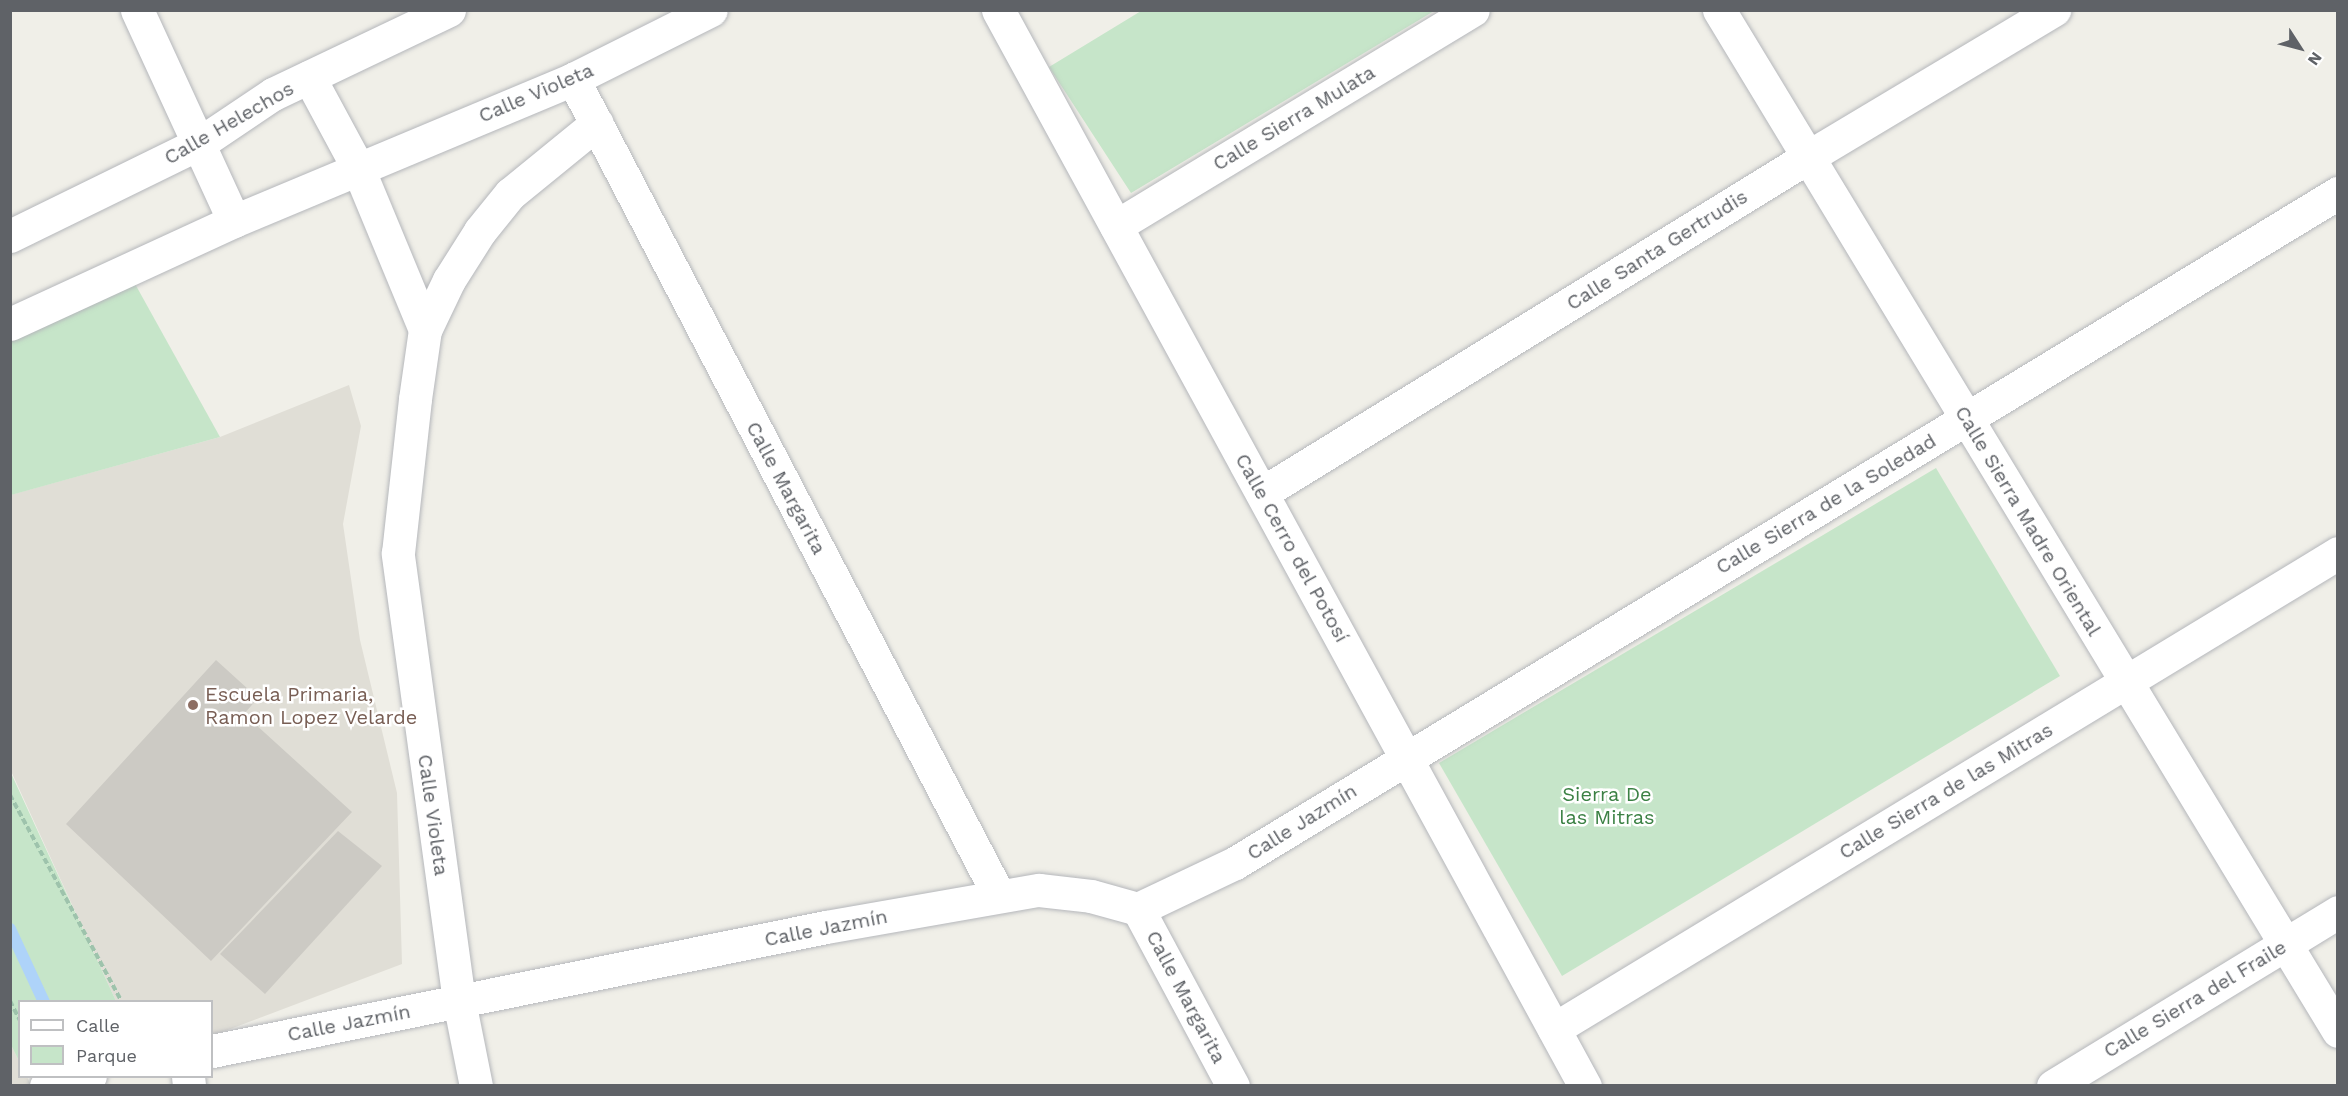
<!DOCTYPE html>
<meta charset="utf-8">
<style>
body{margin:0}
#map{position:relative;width:2348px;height:1096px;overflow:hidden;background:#f0efe8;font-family:"Work Sans",sans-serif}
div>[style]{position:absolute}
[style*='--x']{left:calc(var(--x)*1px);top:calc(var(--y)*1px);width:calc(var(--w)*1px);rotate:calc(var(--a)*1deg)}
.education>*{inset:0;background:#e0ded6}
.green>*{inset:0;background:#c6e5c9}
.stream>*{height:12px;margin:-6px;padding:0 6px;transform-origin:6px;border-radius:6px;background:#aed3f9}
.building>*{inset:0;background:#cccac4}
.path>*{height:4px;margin-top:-2px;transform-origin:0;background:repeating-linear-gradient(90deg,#9ec3ac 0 6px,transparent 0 9px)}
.roads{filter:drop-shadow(0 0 2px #b5b7bb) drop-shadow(0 0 2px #b5b7bb)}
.minor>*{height:33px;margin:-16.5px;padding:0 16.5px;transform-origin:16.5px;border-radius:16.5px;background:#fff}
.dots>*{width:16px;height:16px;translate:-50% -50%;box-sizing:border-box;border:3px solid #fff;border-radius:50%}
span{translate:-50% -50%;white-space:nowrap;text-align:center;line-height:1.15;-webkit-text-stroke:5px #fff;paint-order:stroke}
.street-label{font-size:20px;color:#5f6267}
.education-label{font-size:20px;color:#785e54}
.left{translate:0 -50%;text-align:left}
.park-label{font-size:20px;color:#3b8144}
.frame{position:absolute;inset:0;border:12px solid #5f6267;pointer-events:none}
.legend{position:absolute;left:18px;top:1000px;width:195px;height:78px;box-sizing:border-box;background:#fff;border:2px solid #bfc0c2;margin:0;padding:8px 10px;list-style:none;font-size:18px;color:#5f6267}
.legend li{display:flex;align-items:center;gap:12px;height:30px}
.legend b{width:30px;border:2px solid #bfc0c2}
.north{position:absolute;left:2270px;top:18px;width:60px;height:60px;-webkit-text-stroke:4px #fff;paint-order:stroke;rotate:126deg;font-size:16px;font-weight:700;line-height:24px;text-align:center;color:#5f6267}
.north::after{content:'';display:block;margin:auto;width:21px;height:27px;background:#5f6267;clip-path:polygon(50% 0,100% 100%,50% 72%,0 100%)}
</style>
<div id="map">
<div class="education">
<div style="clip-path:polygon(349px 385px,361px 426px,343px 524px,360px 640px,397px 793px,402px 964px,212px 1036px,212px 1002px,116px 1001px,11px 771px,10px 495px,220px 437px)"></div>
<div style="clip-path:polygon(10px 1043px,19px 1061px,20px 1076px,27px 1077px,31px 1085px,11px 1085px)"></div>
</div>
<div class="green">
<div style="clip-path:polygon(1141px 11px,1141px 10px,1434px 11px,1131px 193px,1049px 67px)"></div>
<div style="clip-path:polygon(129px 273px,220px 437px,11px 495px,11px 335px)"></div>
<div style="clip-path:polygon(1936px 468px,2060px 676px,1562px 976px,1439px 763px)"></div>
<div style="clip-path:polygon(10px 771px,116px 1001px,20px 1002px,19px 1061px,10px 1043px)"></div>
</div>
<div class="stream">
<div style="--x:10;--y:929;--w:81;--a:65"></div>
</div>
<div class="building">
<div style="clip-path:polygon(216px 660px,258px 698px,244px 714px,352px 812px,211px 961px,66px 824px)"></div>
<div style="clip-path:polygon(338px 831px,382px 866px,265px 994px,220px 954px)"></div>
</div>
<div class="path">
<div style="--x:10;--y:795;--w:235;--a:61.6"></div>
<div style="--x:10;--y:1001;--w:22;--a:63"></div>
</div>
<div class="roads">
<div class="minor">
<div style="--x:137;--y:10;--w:232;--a:65.3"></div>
<div style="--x:998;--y:10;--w:1226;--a:61.39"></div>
<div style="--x:1719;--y:10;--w:1194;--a:58.77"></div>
<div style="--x:309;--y:77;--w:103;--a:61.7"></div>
<div style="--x:358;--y:168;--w:175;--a:67.5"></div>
<div style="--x:573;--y:79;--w:921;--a:62.46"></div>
<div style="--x:1116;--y:226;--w:417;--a:-31.2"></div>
<div style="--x:10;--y:236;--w:212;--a:-26.1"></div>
<div style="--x:200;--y:143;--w:88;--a:-33.9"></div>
<div style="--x:273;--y:94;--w:195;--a:-25.5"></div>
<div style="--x:10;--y:324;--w:247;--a:-24.7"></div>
<div style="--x:234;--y:221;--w:368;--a:-22.7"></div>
<div style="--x:573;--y:79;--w:154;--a:-26.6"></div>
<div style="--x:1262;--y:493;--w:641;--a:-31.61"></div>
<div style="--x:1808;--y:157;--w:287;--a:-30.9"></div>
<div style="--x:1138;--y:909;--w:201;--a:61.8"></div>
<div style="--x:1554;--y:1029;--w:917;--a:-31.26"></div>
<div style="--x:212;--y:1051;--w:626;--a:-11.42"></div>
<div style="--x:826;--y:927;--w:216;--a:-9.9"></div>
<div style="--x:1039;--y:890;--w:52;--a:6.6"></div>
<div style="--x:1091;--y:896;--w:49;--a:15.5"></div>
<div style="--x:1138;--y:909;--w:107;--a:-25.4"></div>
<div style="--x:1235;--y:863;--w:1291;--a:-31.28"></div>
<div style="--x:188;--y:1076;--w:10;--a:84"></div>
<div style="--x:46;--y:1086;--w:45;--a:-12.8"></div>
<div style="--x:476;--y:1086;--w:87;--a:-101.3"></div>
<div style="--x:459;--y:1001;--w:452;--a:-97.8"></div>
<div style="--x:398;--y:553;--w:155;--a:-83.7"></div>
<div style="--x:415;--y:399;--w:70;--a:-81.8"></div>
<div style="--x:425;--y:330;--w:55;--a:-64.4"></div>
<div style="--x:449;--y:280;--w:58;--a:-57.7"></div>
<div style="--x:480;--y:231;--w:48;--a:-51"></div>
<div style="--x:510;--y:194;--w:112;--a:-39.2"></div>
<div style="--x:2053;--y:1086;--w:334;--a:-31.4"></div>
</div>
</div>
<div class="dots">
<div style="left:193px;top:705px;background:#8d6e63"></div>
</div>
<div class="street-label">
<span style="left:536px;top:93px;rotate:-23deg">Calle Violeta</span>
<span style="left:1294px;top:118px;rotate:-31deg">Calle Sierra Mulata</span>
<span style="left:229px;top:123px;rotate:-30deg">Calle Helechos</span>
<span style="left:1657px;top:250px;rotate:-32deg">Calle Santa Gertrudis</span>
<span style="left:786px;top:488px;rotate:62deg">Calle Margarita</span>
<span style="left:1826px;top:504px;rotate:-31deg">Calle Sierra de la Soledad</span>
<span style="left:2028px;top:521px;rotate:59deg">Calle Sierra Madre Oriental</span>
<span style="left:1292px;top:548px;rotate:61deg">Calle Cerro del Potosí</span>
<span style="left:1946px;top:791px;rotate:-31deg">Calle Sierra de las Mitras</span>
<span style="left:433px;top:815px;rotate:82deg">Calle Violeta</span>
<span style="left:1302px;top:822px;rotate:-32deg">Calle Jazmín</span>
<span style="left:826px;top:928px;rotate:-11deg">Calle Jazmín</span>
<span style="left:1186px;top:997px;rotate:62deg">Calle Margarita</span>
<span style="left:2195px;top:999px;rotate:-31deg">Calle Sierra del Fraile</span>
<span style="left:349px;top:1023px;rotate:-11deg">Calle Jazmín</span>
</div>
<div class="education-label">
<span class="left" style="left:205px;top:706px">Escuela Primaria,<br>Ramon Lopez Velarde</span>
</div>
<div class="park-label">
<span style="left:1607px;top:806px">Sierra De<br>las Mitras</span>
</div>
<div class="frame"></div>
<ul class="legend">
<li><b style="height:8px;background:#fff"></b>Calle</li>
<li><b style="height:16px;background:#c6e5c9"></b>Parque</li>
</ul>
<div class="north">N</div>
</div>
